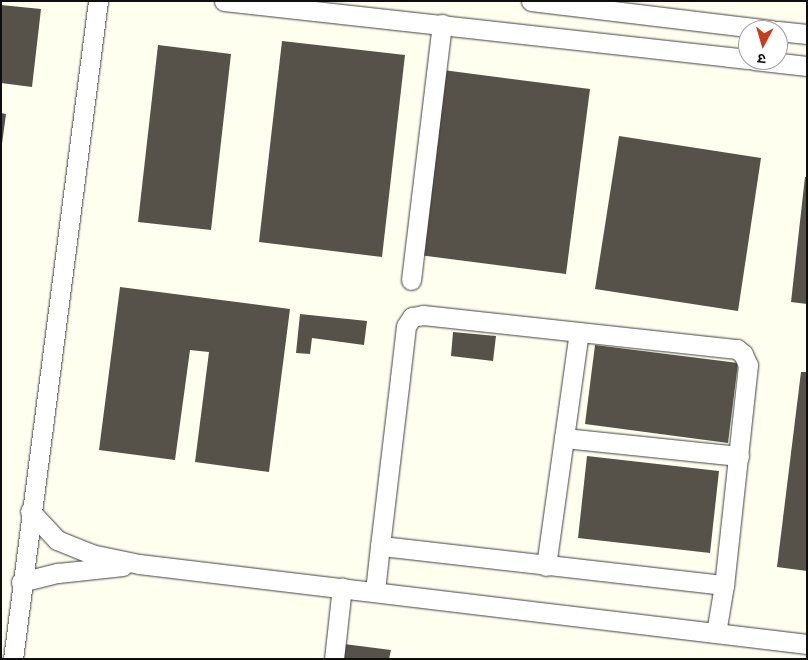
<!DOCTYPE html>
<meta charset="utf-8">
<style>
body{margin:0}
#map{position:relative;width:808px;height:660px;overflow:hidden;background:#feffee;font-family:"Libre Baskerville","Noto Sans Devanagari",serif}
div>[style]{position:absolute}
[style*='--x']{left:calc(var(--x)*1px);top:calc(var(--y)*1px);width:calc(var(--w)*1px);rotate:calc(var(--a)*1deg)}
.building>*{inset:0;background:#575249}
.roads{filter:drop-shadow(0 0 1px #414141) drop-shadow(0 0 1px #414141)}
.minor>*{height:19px;margin:-9.5px;padding:0 9.5px;transform-origin:9.5px;border-radius:9.5px;background:#fff}
span{translate:-50% -50%;white-space:nowrap;text-align:center;line-height:1.15;-webkit-text-stroke:5px #fff;paint-order:stroke}
.frame{position:absolute;inset:0;border:2px solid #0e0e0e;pointer-events:none}
.north{position:absolute;left:738px;top:20px;width:50px;height:50px;box-sizing:border-box;background:#fff;border:1px solid #9f9f9f;border-radius:50%;rotate:186deg;font-size:14px;font-weight:700;line-height:20px;text-align:center;color:#0e0e0e}
.north::after{content:'';display:block;margin:auto;width:18px;height:22px;background:#c93c1a;clip-path:polygon(50% 0,100% 100%,50% 72%,0 100%)}
</style>
<div id="map">
<div class="building">
<div style="clip-path:polygon(1px 5px,41px 9px,32px 87px,1px 83px)"></div>
<div style="clip-path:polygon(282px 41px,405px 55px,382px 257px,259px 242px)"></div>
<div style="clip-path:polygon(158px 45px,231px 54px,211px 230px,138px 222px)"></div>
<div style="clip-path:polygon(443px 70px,590px 89px,566px 274px,419px 255px)"></div>
<div style="clip-path:polygon(1px 113px,6px 114px,2px 144px,1px 144px)"></div>
<div style="clip-path:polygon(619px 136px,761px 158px,738px 311px,595px 289px)"></div>
<div style="clip-path:polygon(805px 177px,807px 177px,807px 304px,791px 302px)"></div>
<div style="clip-path:polygon(120px 287px,290px 309px,269px 472px,195px 462px,209px 352px,190px 350px,175px 460px,99px 450px)"></div>
<div style="clip-path:polygon(300px 314px,367px 321px,364px 345px,312px 338px,310px 354px,296px 353px)"></div>
<div style="clip-path:polygon(453px 332px,496px 336px,493px 361px,451px 356px)"></div>
<div style="clip-path:polygon(595px 345px,738px 363px,728px 443px,585px 424px)"></div>
<div style="clip-path:polygon(801px 372px,807px 372px,807px 571px,777px 567px)"></div>
<div style="clip-path:polygon(587px 456px,719px 471px,710px 553px,578px 538px)"></div>
<div style="clip-path:polygon(344px 644px,391px 650px,389px 659px,342px 659px)"></div>
</div>
<div class="roads">
<div class="minor">
<div style="--x:224;--y:1;--w:527;--a:6.32"></div>
<div style="--x:531;--y:1;--w:243;--a:6.9"></div>
<div style="--x:778;--y:31;--w:29;--a:6"></div>
<div style="--x:754;--y:60;--w:53;--a:6.5"></div>
<div style="--x:411;--y:280;--w:258;--a:-83.1"></div>
<div style="--x:564;--y:438;--w:176;--a:5.9"></div>
<div style="--x:30;--y:511;--w:40;--a:47"></div>
<div style="--x:57;--y:540;--w:37;--a:22"></div>
<div style="--x:91;--y:554;--w:49;--a:11.8"></div>
<div style="--x:139;--y:564;--w:673;--a:6.83"></div>
<div style="--x:546;--y:566;--w:236;--a:-82"></div>
<div style="--x:21;--y:582;--w:38;--a:-14"></div>
<div style="--x:58;--y:573;--w:65;--a:-6.1"></div>
<div style="--x:375;--y:591;--w:45;--a:-83.7"></div>
<div style="--x:380;--y:546;--w:169;--a:-83.2"></div>
<div style="--x:400;--y:378;--w:52;--a:-83.4"></div>
<div style="--x:406;--y:326;--w:11;--a:-56"></div>
<div style="--x:412;--y:317;--w:11;--a:-10"></div>
<div style="--x:423;--y:315;--w:316;--a:6.2"></div>
<div style="--x:737;--y:349;--w:8;--a:40"></div>
<div style="--x:743;--y:354;--w:12;--a:66"></div>
<div style="--x:748;--y:365;--w:221;--a:96.2"></div>
<div style="--x:724;--y:585;--w:346;--a:-173.5"></div>
<div style="--x:716;--y:633;--w:49;--a:-80.5"></div>
<div style="--x:13;--y:659;--w:663;--a:-82.64"></div>
<div style="--x:334;--y:659;--w:72;--a:-83.7"></div>
</div>
</div>
<div class="frame"></div>
<div class="north">उ</div>
</div>
